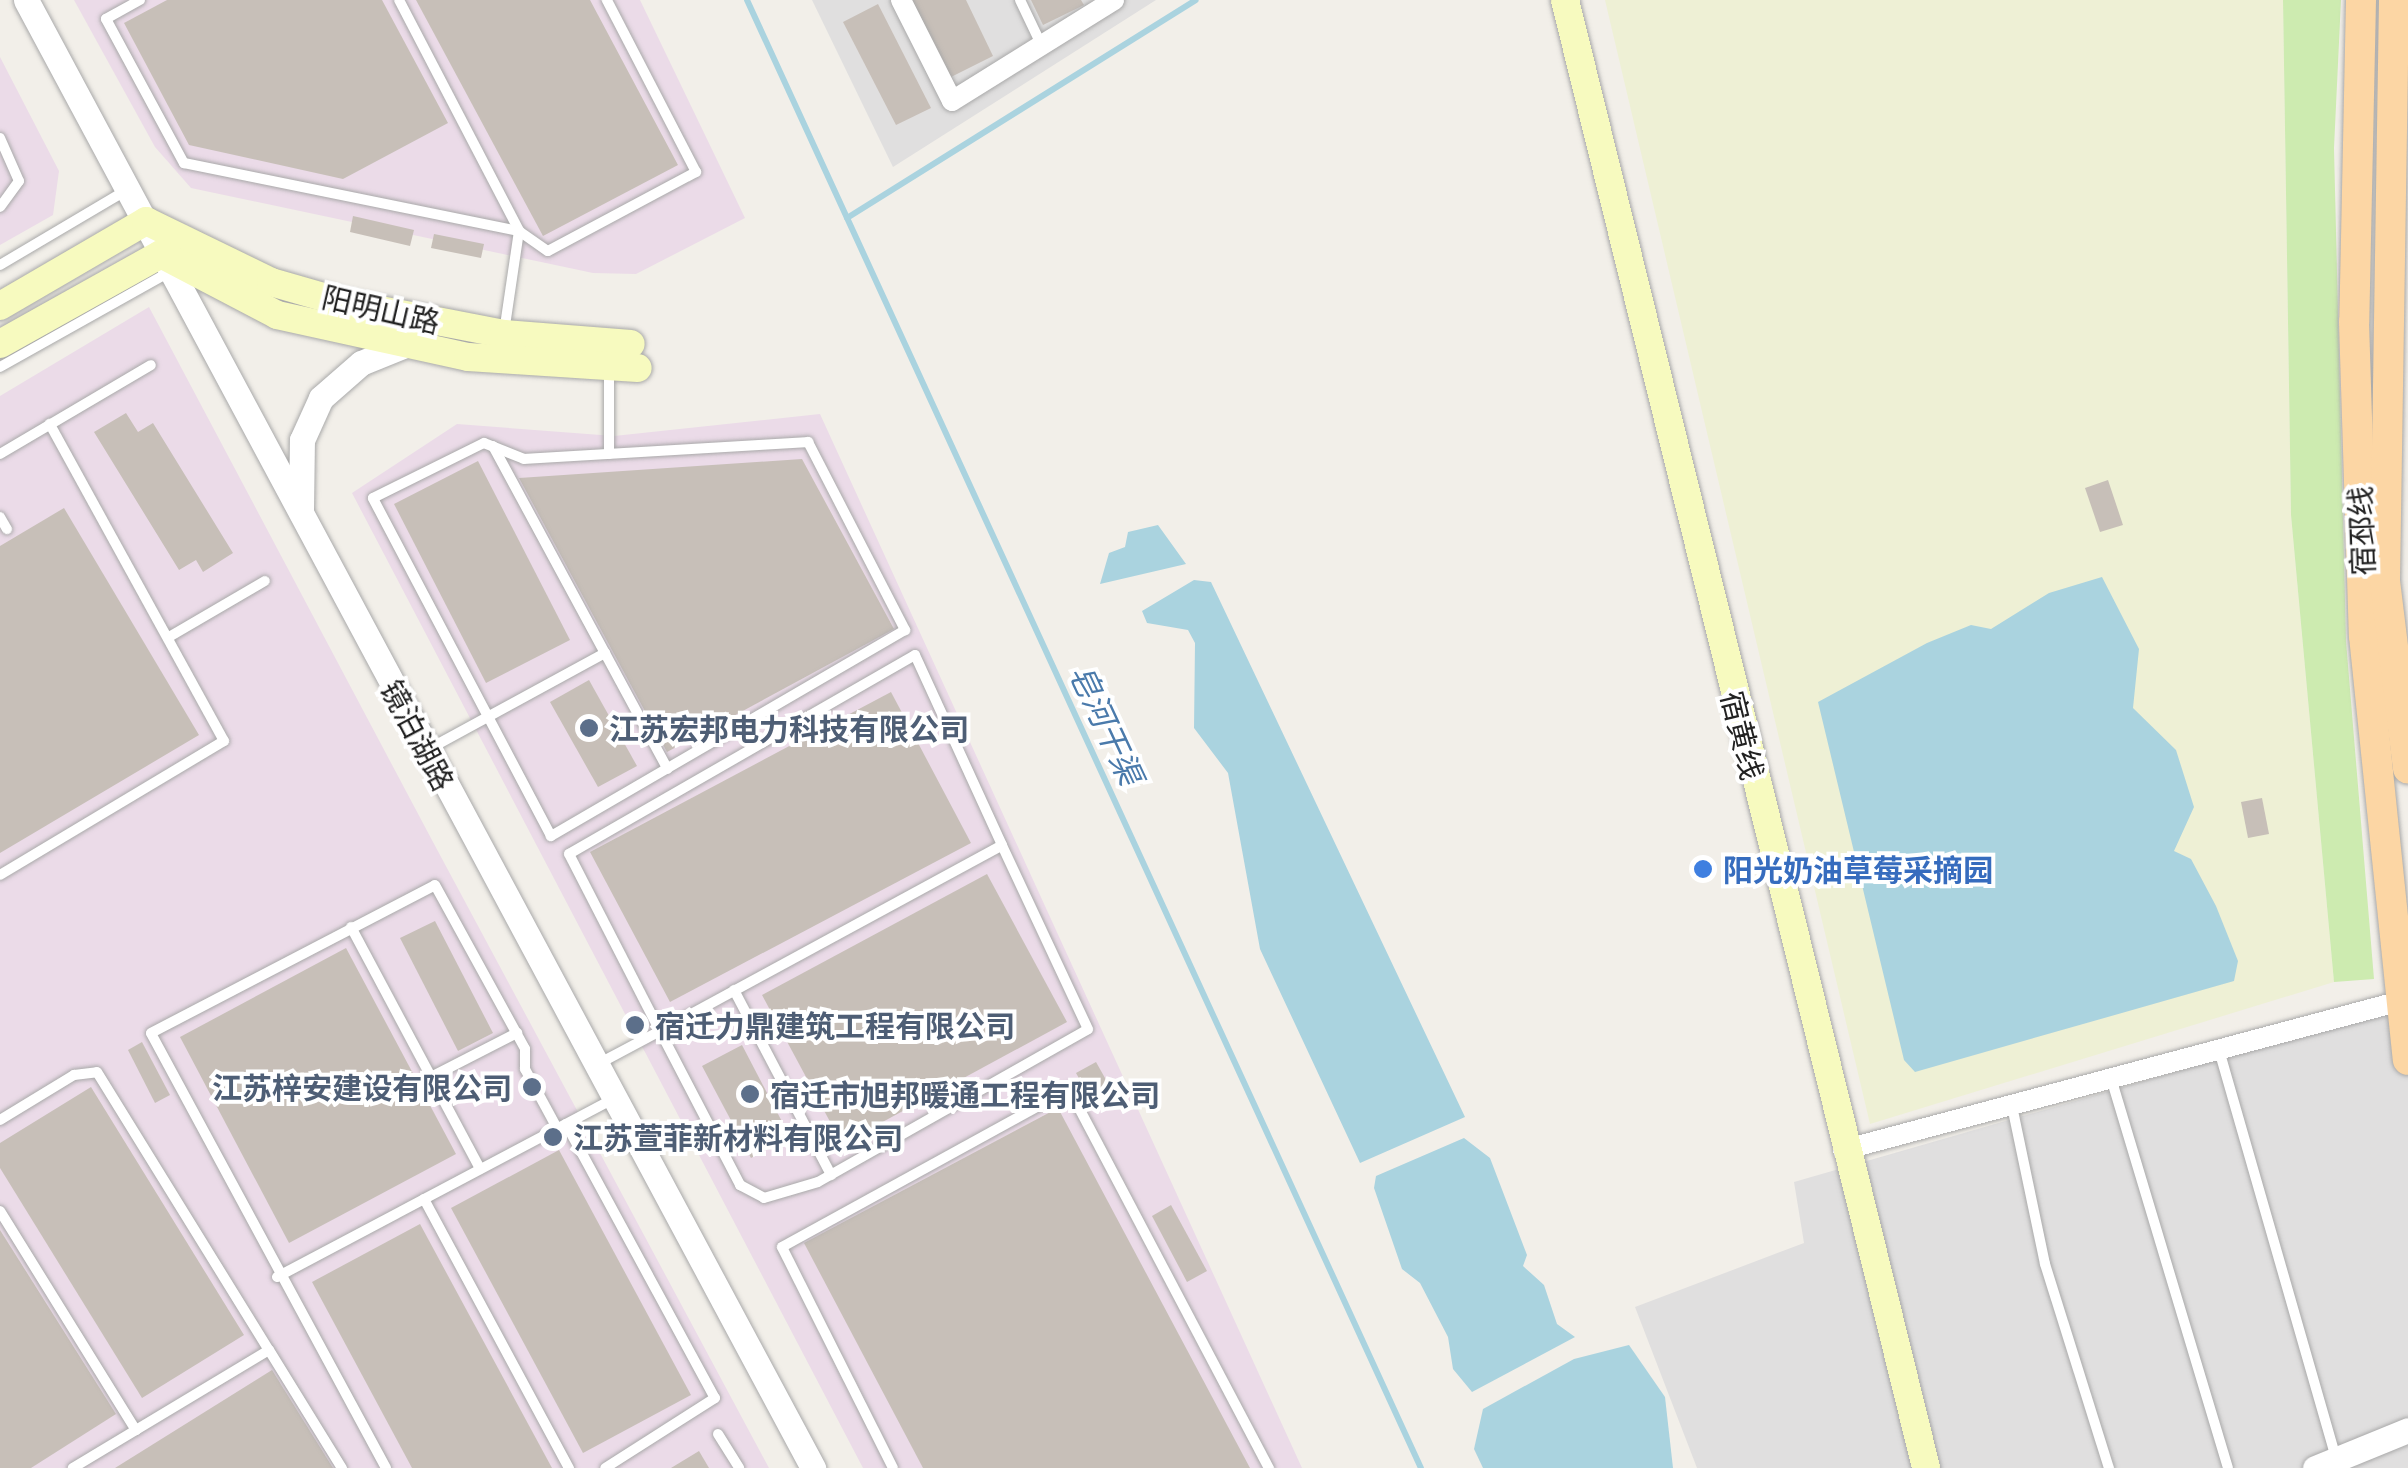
<!DOCTYPE html>
<meta charset="utf-8">
<style>
body{margin:0}
#map{position:relative;width:2408px;height:1468px;overflow:hidden;background:#f2efe9;font-family:Barlow,"Noto Sans SC",sans-serif}
div>[style]{position:absolute}
[style*='--x']{left:calc(var(--x)*1px);top:calc(var(--y)*1px);width:calc(var(--w)*1px);rotate:calc(var(--a)*1deg)}
.residential>*{inset:0;background:#e0dfdf}
.industrial>*{inset:0;background:#ebdbe8}
.farmland>*{inset:0;background:#eef0d5}
.grass>*{inset:0;background:#cdebb0}
.water>*{inset:0;background:#aad3df}
.stream>*{height:6px;margin:-3px;padding:0 3px;transform-origin:3px;border-radius:3px;background:#aad3df}
.building>*{inset:0;background:#c7bfb8}
.roads{filter:drop-shadow(0 0 2px #a9a9a9) drop-shadow(0 0 2px #a9a9a9)}
.service>*{height:10px;margin:-5px;padding:0 5px;transform-origin:5px;border-radius:5px;background:#fff}
.minor>*{height:20px;margin:-10px;padding:0 10px;transform-origin:10px;border-radius:10px;background:#fff}
.tertiary>*{height:25px;margin:-12.5px;padding:0 12.5px;transform-origin:12.5px;border-radius:12.5px;background:#fff}
.secondary>*{height:28px;margin:-14px;padding:0 14px;transform-origin:14px;border-radius:14px;background:#f7fabf}
.primary>*{height:30px;margin:-15px;padding:0 15px;transform-origin:15px;border-radius:15px;background:#fcd6a4}
.dots>*{width:28px;height:28px;translate:-50% -50%;box-sizing:border-box;border:5px solid #fff;border-radius:50%}
span{translate:-50% -50%;white-space:nowrap;text-align:center;line-height:1.15;-webkit-text-stroke:8px #fff;paint-order:stroke}
.street-label{font-size:30px;color:#222}
.service-label{font-size:30px;color:#4e5e75;font-weight:700}
.left{translate:0 -50%;text-align:left}
.right{translate:-100% -50%;text-align:right}
.shop-label{font-size:30px;color:#366cbe;font-weight:700}
.water-label{font-size:32px;color:#4a7aab;font-style:italic}
</style>
<div id="map">
<div class="residential">
<div style="clip-path:polygon(812px 0,1156px 0,893px 167px)"></div>
<div style="clip-path:polygon(2408px 1005px,2408px 1468px,1697px 1468px,1635px 1307px,1804px 1243px,1794px 1182px)"></div>
</div>
<div class="industrial">
<div style="clip-path:polygon(74px 0,640px 0,745px 218px,636px 274px,593px 273px,191px 188px,155px 147px)"></div>
<div style="clip-path:polygon(0 57px,59px 171px,53px 215px,0 245px)"></div>
<div style="clip-path:polygon(149px 307px,433px 842px,769px 1468px,0 1468px,0 396px)"></div>
<div style="clip-path:polygon(820px 414px,1302px 1468px,863px 1468px,352px 493px,457px 424px,614px 436px)"></div>
</div>
<div class="farmland">
<div style="clip-path:polygon(1605px 0,2283px 0,2291px 515px,2334px 982px,1870px 1124px)"></div>
</div>
<div class="grass">
<div style="clip-path:polygon(2283px 0,2341px 0,2334px 148px,2346px 641px,2374px 979px,2334px 982px,2291px 515px)"></div>
</div>
<div class="water">
<div style="clip-path:polygon(1158px 525px,1186px 564px,1100px 584px,1109px 553px,1125px 547px,1128px 532px)"></div>
<div style="clip-path:polygon(2102px 577px,2139px 649px,2133px 708px,2176px 750px,2194px 807px,2174px 851px,2191px 859px,2216px 906px,2238px 961px,2234px 981px,1915px 1072px,1904px 1060px,1818px 702px,1927px 643px,1971px 625px,1991px 629px,2049px 593px)"></div>
<div style="clip-path:polygon(1194px 580px,1211px 582px,1465px 1117px,1360px 1163px,1260px 949px,1228px 773px,1194px 728px,1195px 643px,1188px 630px,1147px 623px,1142px 611px)"></div>
<div style="clip-path:polygon(1464px 1138px,1490px 1158px,1527px 1255px,1523px 1266px,1544px 1285px,1557px 1324px,1575px 1337px,1472px 1392px,1453px 1369px,1448px 1337px,1420px 1283px,1402px 1269px,1374px 1188px,1376px 1176px)"></div>
<div style="clip-path:polygon(1629px 1345px,1665px 1397px,1673px 1468px,1483px 1468px,1474px 1449px,1483px 1409px,1574px 1359px)"></div>
</div>
<div class="stream">
<div style="--x:747;--y:0;--w:1615;--a:65.34"></div>
<div style="--x:847;--y:218;--w:411;--a:-32"></div>
</div>
<div class="building">
<div style="clip-path:polygon(167px 0,382px 0,448px 123px,343px 179px,189px 145px,124px 23px)"></div>
<div style="clip-path:polygon(416px 0,590px 0,678px 165px,543px 236px)"></div>
<div style="clip-path:polygon(911px 0,966px 0,993px 56px,949px 78px)"></div>
<div style="clip-path:polygon(1031px 0,1081px 0,1084px 5px,1043px 25px)"></div>
<div style="clip-path:polygon(878px 4px,931px 108px,896px 125px,843px 22px)"></div>
<div style="clip-path:polygon(353px 216px,414px 230px,410px 246px,350px 232px)"></div>
<div style="clip-path:polygon(434px 234px,484px 244px,481px 258px,431px 248px)"></div>
<div style="clip-path:polygon(126px 413px,138px 432px,153px 423px,233px 553px,203px 572px,196px 560px,179px 570px,94px 432px)"></div>
<div style="clip-path:polygon(802px 459px,894px 629px,667px 752px,519px 478px)"></div>
<div style="clip-path:polygon(478px 461px,570px 640px,486px 683px,394px 504px)"></div>
<div style="clip-path:polygon(2108px 480px,2123px 525px,2100px 532px,2085px 488px)"></div>
<div style="clip-path:polygon(64px 508px,199px 735px,0 853px,0 546px)"></div>
<div style="clip-path:polygon(589px 680px,637px 766px,598px 787px,550px 702px)"></div>
<div style="clip-path:polygon(891px 692px,971px 843px,670px 1002px,590px 852px)"></div>
<div style="clip-path:polygon(2262px 798px,2269px 834px,2248px 838px,2241px 802px)"></div>
<div style="clip-path:polygon(987px 874px,1067px 1022px,842px 1144px,762px 995px)"></div>
<div style="clip-path:polygon(435px 921px,493px 1033px,458px 1051px,400px 938px)"></div>
<div style="clip-path:polygon(346px 948px,456px 1154px,289px 1243px,180px 1037px)"></div>
<div style="clip-path:polygon(142px 1042px,170px 1095px,155px 1103px,128px 1050px)"></div>
<div style="clip-path:polygon(742px 1045px,790px 1137px,751px 1158px,702px 1066px)"></div>
<div style="clip-path:polygon(1096px 1062px,1114px 1094px,1094px 1105px,1076px 1073px)"></div>
<div style="clip-path:polygon(91px 1087px,244px 1335px,142px 1398px,0 1168px,0 1143px)"></div>
<div style="clip-path:polygon(1058px 1108px,1250px 1468px,923px 1468px,804px 1243px)"></div>
<div style="clip-path:polygon(559px 1150px,691px 1395px,583px 1453px,451px 1208px)"></div>
<div style="clip-path:polygon(1171px 1205px,1207px 1271px,1187px 1282px,1152px 1216px)"></div>
<div style="clip-path:polygon(420px 1224px,552px 1468px,412px 1468px,312px 1282px)"></div>
<div style="clip-path:polygon(0 1230px,116px 1414px,31px 1468px,0 1468px)"></div>
<div style="clip-path:polygon(272px 1370px,333px 1468px,115px 1468px)"></div>
<div style="clip-path:polygon(699px 1451px,709px 1468px,671px 1468px)"></div>
</div>
<div class="roads">
<div class="service">
<div style="--x:140;--y:0;--w:39;--a:151"></div>
<div style="--x:106;--y:19;--w:164;--a:61.6"></div>
<div style="--x:184;--y:163;--w:342;--a:11.5"></div>
<div style="--x:519;--y:231;--w:35;--a:35"></div>
<div style="--x:548;--y:251;--w:168;--a:-28.1"></div>
<div style="--x:696;--y:172;--w:194;--a:-117.4"></div>
<div style="--x:399;--y:0;--w:260;--a:62.5"></div>
<div style="--x:519;--y:231;--w:103;--a:98.4"></div>
<div style="--x:1020;--y:0;--w:49;--a:64.5"></div>
<div style="--x:0;--y:138;--w:47;--a:66.2"></div>
<div style="--x:19;--y:181;--w:32;--a:126"></div>
<div style="--x:0;--y:265;--w:147;--a:-30.6"></div>
<div style="--x:0;--y:367;--w:194;--a:-29.3"></div>
<div style="--x:609;--y:370;--w:84;--a:90"></div>
<div style="--x:808;--y:442;--w:212;--a:62.7"></div>
<div style="--x:905;--y:630;--w:410;--a:149.8"></div>
<div style="--x:551;--y:836;--w:382;--a:-117.8"></div>
<div style="--x:373;--y:498;--w:124;--a:-26.4"></div>
<div style="--x:484;--y:443;--w:43;--a:21.8"></div>
<div style="--x:524;--y:459;--w:285;--a:-3.4"></div>
<div style="--x:493;--y:446;--w:367;--a:61.6"></div>
<div style="--x:0;--y:454;--w:175;--a:-30.5"></div>
<div style="--x:0;--y:517;--w:14;--a:60"></div>
<div style="--x:169;--y:637;--w:111;--a:-30.3"></div>
<div style="--x:427;--y:750;--w:203;--a:-28.6"></div>
<div style="--x:0;--y:875;--w:261;--a:-30.9"></div>
<div style="--x:224;--y:741;--w:362;--a:-118.8"></div>
<div style="--x:351;--y:927;--w:274;--a:61.9"></div>
<div style="--x:734;--y:990;--w:209;--a:62.3"></div>
<div style="--x:2219;--y:1050;--w:423;--a:74"></div>
<div style="--x:598;--y:1064;--w:70;--a:-28"></div>
<div style="--x:660;--y:1031;--w:389;--a:-28.5"></div>
<div style="--x:1002;--y:845;--w:209;--a:-114.6"></div>
<div style="--x:915;--y:655;--w:399;--a:150.1"></div>
<div style="--x:569;--y:854;--w:199;--a:62.8"></div>
<div style="--x:660;--y:1031;--w:174;--a:62.5"></div>
<div style="--x:740;--y:1185;--w:27;--a:28"></div>
<div style="--x:764;--y:1198;--w:56;--a:-16.5"></div>
<div style="--x:818;--y:1182;--w:310;--a:-29.5"></div>
<div style="--x:1088;--y:1029;--w:203;--a:-115.1"></div>
<div style="--x:431;--y:1077;--w:97;--a:-27.1"></div>
<div style="--x:2111;--y:1078;--w:407;--a:73.3"></div>
<div style="--x:2012;--y:1106;--w:161;--a:78.2"></div>
<div style="--x:2045;--y:1264;--w:214;--a:72.6"></div>
<div style="--x:0;--y:1120;--w:87;--a:-31.3"></div>
<div style="--x:74;--y:1075;--w:23;--a:-7"></div>
<div style="--x:97;--y:1072;--w:327;--a:58.3"></div>
<div style="--x:269;--y:1350;--w:229;--a:149"></div>
<div style="--x:566;--y:1124;--w:312;--a:61.5"></div>
<div style="--x:715;--y:1398;--w:130;--a:147.5"></div>
<div style="--x:424;--y:1199;--w:306;--a:61.7"></div>
<div style="--x:0;--y:1211;--w:258;--a:58.2"></div>
<div style="--x:277;--y:1277;--w:380;--a:-27.9"></div>
<div style="--x:269;--y:1350;--w:139;--a:58.3"></div>
<div style="--x:718;--y:1434;--w:40;--a:58"></div>
<div style="--x:386;--y:1468;--w:494;--a:-118.4"></div>
<div style="--x:151;--y:1033;--w:320;--a:-27.5"></div>
<div style="--x:435;--y:885;--w:187;--a:61.2"></div>
<div style="--x:525;--y:1049;--w:20;--a:90"></div>
<div style="--x:525;--y:1069;--w:67;--a:61.5"></div>
<div style="--x:893;--y:1468;--w:247;--a:-116.7"></div>
<div style="--x:782;--y:1247;--w:328;--a:-28.8"></div>
<div style="--x:1069;--y:1089;--w:429;--a:62.2"></div>
</div>
<div class="minor">
<div style="--x:901;--y:0;--w:113;--a:63.2"></div>
<div style="--x:952;--y:101;--w:191;--a:-31.9"></div>
<div style="--x:1843;--y:1150;--w:585;--a:-14.96"></div>
</div>
<div class="tertiary">
<div style="--x:26;--y:0;--w:1666;--a:61.8"></div>
<div style="--x:301;--y:509;--w:69;--a:-89.2"></div>
<div style="--x:302;--y:440;--w:46;--a:-65.7"></div>
<div style="--x:321;--y:398;--w:53;--a:-41.2"></div>
<div style="--x:361;--y:363;--w:48;--a:-22.2"></div>
<div style="--x:2315;--y:1468;--w:100;--a:-22.2"></div>
</div>
<div class="secondary">
<div style="--x:1565;--y:0;--w:1512;--a:76.18"></div>
<div style="--x:0;--y:306;--w:169;--a:-30.2"></div>
<div style="--x:146;--y:221;--w:139;--a:26"></div>
<div style="--x:271;--y:282;--w:76;--a:16"></div>
<div style="--x:344;--y:303;--w:163;--a:11"></div>
<div style="--x:504;--y:334;--w:127;--a:4.5"></div>
<div style="--x:0;--y:344;--w:184;--a:-29.2"></div>
<div style="--x:161;--y:254;--w:131;--a:27.7"></div>
<div style="--x:277;--y:315;--w:196;--a:12.4"></div>
<div style="--x:468;--y:357;--w:170;--a:3.7"></div>
</div>
<div class="primary">
<div style="--x:2361;--y:0;--w:322;--a:91.2"></div>
<div style="--x:2354;--y:322;--w:314;--a:88.2"></div>
<div style="--x:2364;--y:636;--w:426;--a:84.1"></div>
<div style="--x:2394;--y:0;--w:581;--a:90.89"></div>
<div style="--x:2385;--y:581;--w:189;--a:83"></div>
</div>
</div>
<div class="dots">
<div style="left:589px;top:728px;background:#5c6f8a"></div>
<div style="left:1703px;top:869px;background:#3f7fe0"></div>
<div style="left:635px;top:1025px;background:#5c6f8a"></div>
<div style="left:532px;top:1087px;background:#5c6f8a"></div>
<div style="left:750px;top:1094px;background:#5c6f8a"></div>
<div style="left:553px;top:1137px;background:#5c6f8a"></div>
</div>
<div class="street-label">
<span style="left:381px;top:309px;rotate:13deg">阳明山路</span>
<span style="left:2361px;top:531px;rotate:-92deg">宿邳线</span>
<span style="left:418px;top:735px;rotate:62deg">镜泊湖路</span>
<span style="left:1743px;top:735px;rotate:76deg">宿黄线</span>
</div>
<div class="service-label">
<span class="left" style="left:609px;top:728px">江苏宏邦电力科技有限公司</span>
<span class="left" style="left:655px;top:1025px">宿迁力鼎建筑工程有限公司</span>
<span class="right" style="left:512px;top:1087px">江苏梓安建设有限公司</span>
<span class="left" style="left:770px;top:1094px">宿迁市旭邦暖通工程有限公司</span>
<span class="left" style="left:573px;top:1137px">江苏萱菲新材料有限公司</span>
</div>
<div class="shop-label">
<span class="left" style="left:1723px;top:869px">阳光奶油草莓采摘园</span>
</div>
<div class="water-label">
<span style="left:1107px;top:724px;rotate:65deg">皂河干渠</span>
</div>
</div>
